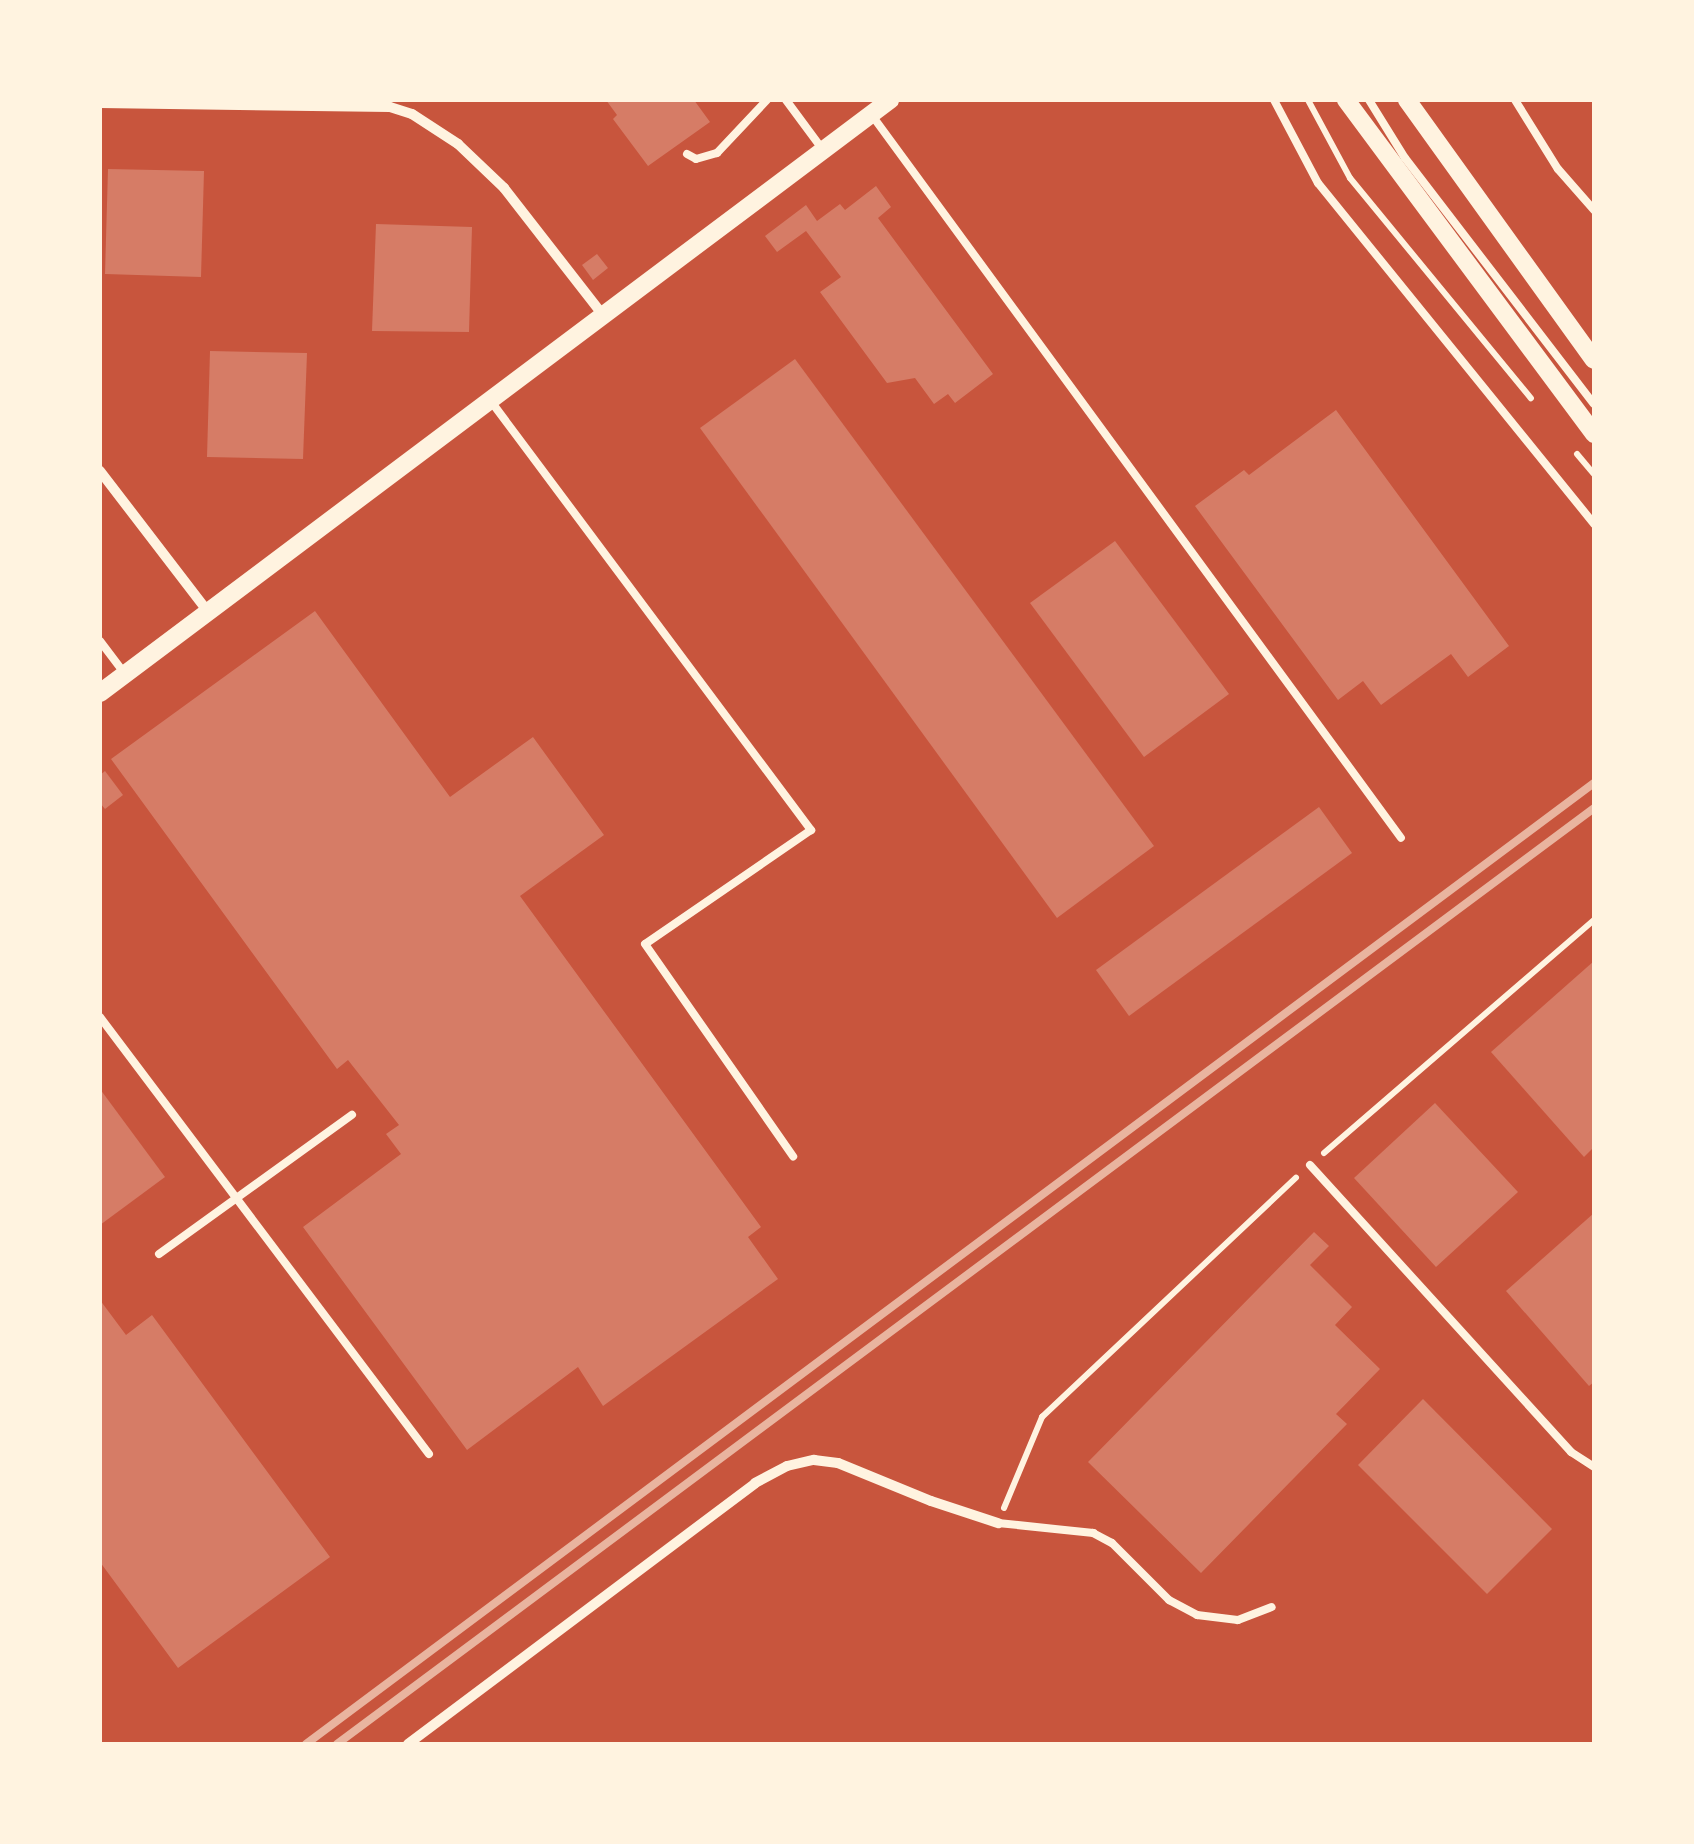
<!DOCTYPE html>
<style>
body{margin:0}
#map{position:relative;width:1694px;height:1844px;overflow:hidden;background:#c8553d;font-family:"Exo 2",sans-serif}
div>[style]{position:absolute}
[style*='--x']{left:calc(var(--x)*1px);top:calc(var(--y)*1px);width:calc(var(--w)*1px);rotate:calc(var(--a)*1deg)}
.building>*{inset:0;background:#d67c66}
.path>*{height:6px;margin:-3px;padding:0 3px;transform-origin:3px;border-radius:3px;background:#fff3e0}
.service>*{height:8px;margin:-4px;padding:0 4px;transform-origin:4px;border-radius:4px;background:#fff3e0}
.minor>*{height:10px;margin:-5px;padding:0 5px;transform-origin:5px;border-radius:5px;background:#fff3e0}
.tertiary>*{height:18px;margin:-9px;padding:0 9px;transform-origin:9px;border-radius:9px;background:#fff3e0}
.rail>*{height:8px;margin:-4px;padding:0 4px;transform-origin:4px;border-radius:4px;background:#e9b49f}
span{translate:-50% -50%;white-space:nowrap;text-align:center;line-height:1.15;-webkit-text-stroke:8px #fff3e0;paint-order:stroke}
.frame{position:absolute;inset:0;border:102px solid #fff3e0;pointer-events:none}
</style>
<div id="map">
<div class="building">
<div style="clip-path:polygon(606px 100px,694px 100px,710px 122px,648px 166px,613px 119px,617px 115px)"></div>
<div style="clip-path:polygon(108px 169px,204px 171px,201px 277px,105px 274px)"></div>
<div style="clip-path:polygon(876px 186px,891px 207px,878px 218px,993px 374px,955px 403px,948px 394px,934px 404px,915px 378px,887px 383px,820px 292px,841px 277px,806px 231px,777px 252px,765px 236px,806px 205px,817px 221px,840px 204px,845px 210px)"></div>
<div style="clip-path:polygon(376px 224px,472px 227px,469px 332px,372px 331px)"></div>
<div style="clip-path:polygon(597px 254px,608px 268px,593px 280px,582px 265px)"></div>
<div style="clip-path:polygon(210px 351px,307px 353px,303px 459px,207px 457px)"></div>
<div style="clip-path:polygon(795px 359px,1154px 846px,1057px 918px,700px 428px)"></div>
<div style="clip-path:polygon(1336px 410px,1509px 646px,1468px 677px,1451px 654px,1381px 705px,1363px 681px,1338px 700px,1195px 506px,1244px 470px,1249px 475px)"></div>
<div style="clip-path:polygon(1115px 541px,1229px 694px,1144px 757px,1030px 603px)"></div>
<div style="clip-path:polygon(315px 611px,450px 797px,533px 737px,604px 835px,520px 896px,761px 1227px,748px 1237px,778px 1279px,603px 1406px,578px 1367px,467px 1450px,303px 1227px,401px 1154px,386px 1134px,399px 1125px,348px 1060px,337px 1069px,111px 759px)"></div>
<div style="clip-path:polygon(105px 771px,123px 795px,105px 809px,100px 803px,100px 775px)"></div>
<div style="clip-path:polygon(1319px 807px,1352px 853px,1129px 1016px,1096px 970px)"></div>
<div style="clip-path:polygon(1594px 961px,1594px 1147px,1584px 1157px,1491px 1052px)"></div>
<div style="clip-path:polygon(100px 1089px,165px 1177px,100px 1225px)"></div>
<div style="clip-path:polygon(1435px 1103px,1518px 1192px,1436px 1267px,1354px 1178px)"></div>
<div style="clip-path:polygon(1594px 1213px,1594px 1382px,1589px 1386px,1506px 1291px)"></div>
<div style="clip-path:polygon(1314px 1232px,1329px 1246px,1310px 1265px,1352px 1307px,1335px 1325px,1380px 1369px,1336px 1414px,1347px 1424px,1201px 1573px,1088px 1462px)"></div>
<div style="clip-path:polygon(100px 1300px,126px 1335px,152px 1315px,330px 1557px,178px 1668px,100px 1562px)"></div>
<div style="clip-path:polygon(1423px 1399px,1552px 1529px,1487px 1594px,1358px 1465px)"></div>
</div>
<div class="path">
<div style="--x:1308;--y:100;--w:89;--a:61.7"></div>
<div style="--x:1350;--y:178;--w:285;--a:50.6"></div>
<div style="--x:1577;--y:454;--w:26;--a:50"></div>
<div style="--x:1324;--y:1153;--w:357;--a:-40.8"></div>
<div style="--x:1004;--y:1508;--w:99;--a:-67.3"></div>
<div style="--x:1042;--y:1417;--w:349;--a:-43.3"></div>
</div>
<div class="service">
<div style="--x:786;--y:100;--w:62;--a:53.5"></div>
<div style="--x:1274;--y:100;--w:94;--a:62.1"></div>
<div style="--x:1318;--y:183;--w:439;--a:51"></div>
<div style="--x:1369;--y:100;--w:68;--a:58.2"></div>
<div style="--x:1405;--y:158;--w:310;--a:52.5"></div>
<div style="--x:1515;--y:100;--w:81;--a:58.1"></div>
<div style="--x:1558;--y:169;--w:55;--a:48.7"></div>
<div style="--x:871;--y:114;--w:897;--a:53.79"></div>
<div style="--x:687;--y:154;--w:10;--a:29"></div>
<div style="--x:696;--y:159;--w:22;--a:-16"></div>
<div style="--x:717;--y:153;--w:73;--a:-46.7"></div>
<div style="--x:490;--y:400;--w:537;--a:53.26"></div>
<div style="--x:811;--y:830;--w:201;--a:145.5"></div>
<div style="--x:645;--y:944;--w:259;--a:55.1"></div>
<div style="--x:100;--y:641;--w:41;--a:52.9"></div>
<div style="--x:100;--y:1017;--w:547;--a:53.03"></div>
<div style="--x:1310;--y:1165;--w:388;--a:47.7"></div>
<div style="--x:1571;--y:1452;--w:27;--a:33"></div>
<div style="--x:159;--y:1254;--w:238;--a:-35.8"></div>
<div style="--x:998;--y:1523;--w:96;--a:6"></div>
<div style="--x:1093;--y:1533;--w:21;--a:28"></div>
<div style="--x:1112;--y:1543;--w:81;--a:45"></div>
<div style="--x:1169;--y:1600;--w:32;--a:28"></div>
<div style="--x:1197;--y:1615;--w:41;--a:7"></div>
<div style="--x:1238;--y:1620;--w:36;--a:-21"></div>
</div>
<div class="minor">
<div style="--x:100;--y:103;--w:290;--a:0.8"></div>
<div style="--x:390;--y:107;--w:23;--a:18"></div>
<div style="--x:412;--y:114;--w:55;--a:33.1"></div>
<div style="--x:458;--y:144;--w:64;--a:43.7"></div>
<div style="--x:504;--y:188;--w:161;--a:52.1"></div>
<div style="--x:100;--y:471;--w:178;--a:52.5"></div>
<div style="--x:408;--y:1744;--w:434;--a:-36.9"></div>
<div style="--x:755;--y:1483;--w:36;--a:-28"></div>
<div style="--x:787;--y:1466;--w:28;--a:-13"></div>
<div style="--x:814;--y:1460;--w:24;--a:7"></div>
<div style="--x:838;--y:1463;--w:100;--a:22.2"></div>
<div style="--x:931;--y:1501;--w:71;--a:18.2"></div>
</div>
<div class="tertiary">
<div style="--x:1346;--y:100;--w:416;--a:53.4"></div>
<div style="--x:1407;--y:100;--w:320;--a:54.3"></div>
<div style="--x:100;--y:693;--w:988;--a:-36.89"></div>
</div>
<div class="rail">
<div style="--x:306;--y:1744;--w:1607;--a:-36.73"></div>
<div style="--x:337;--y:1744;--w:1567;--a:-36.67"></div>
</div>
<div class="frame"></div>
</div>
